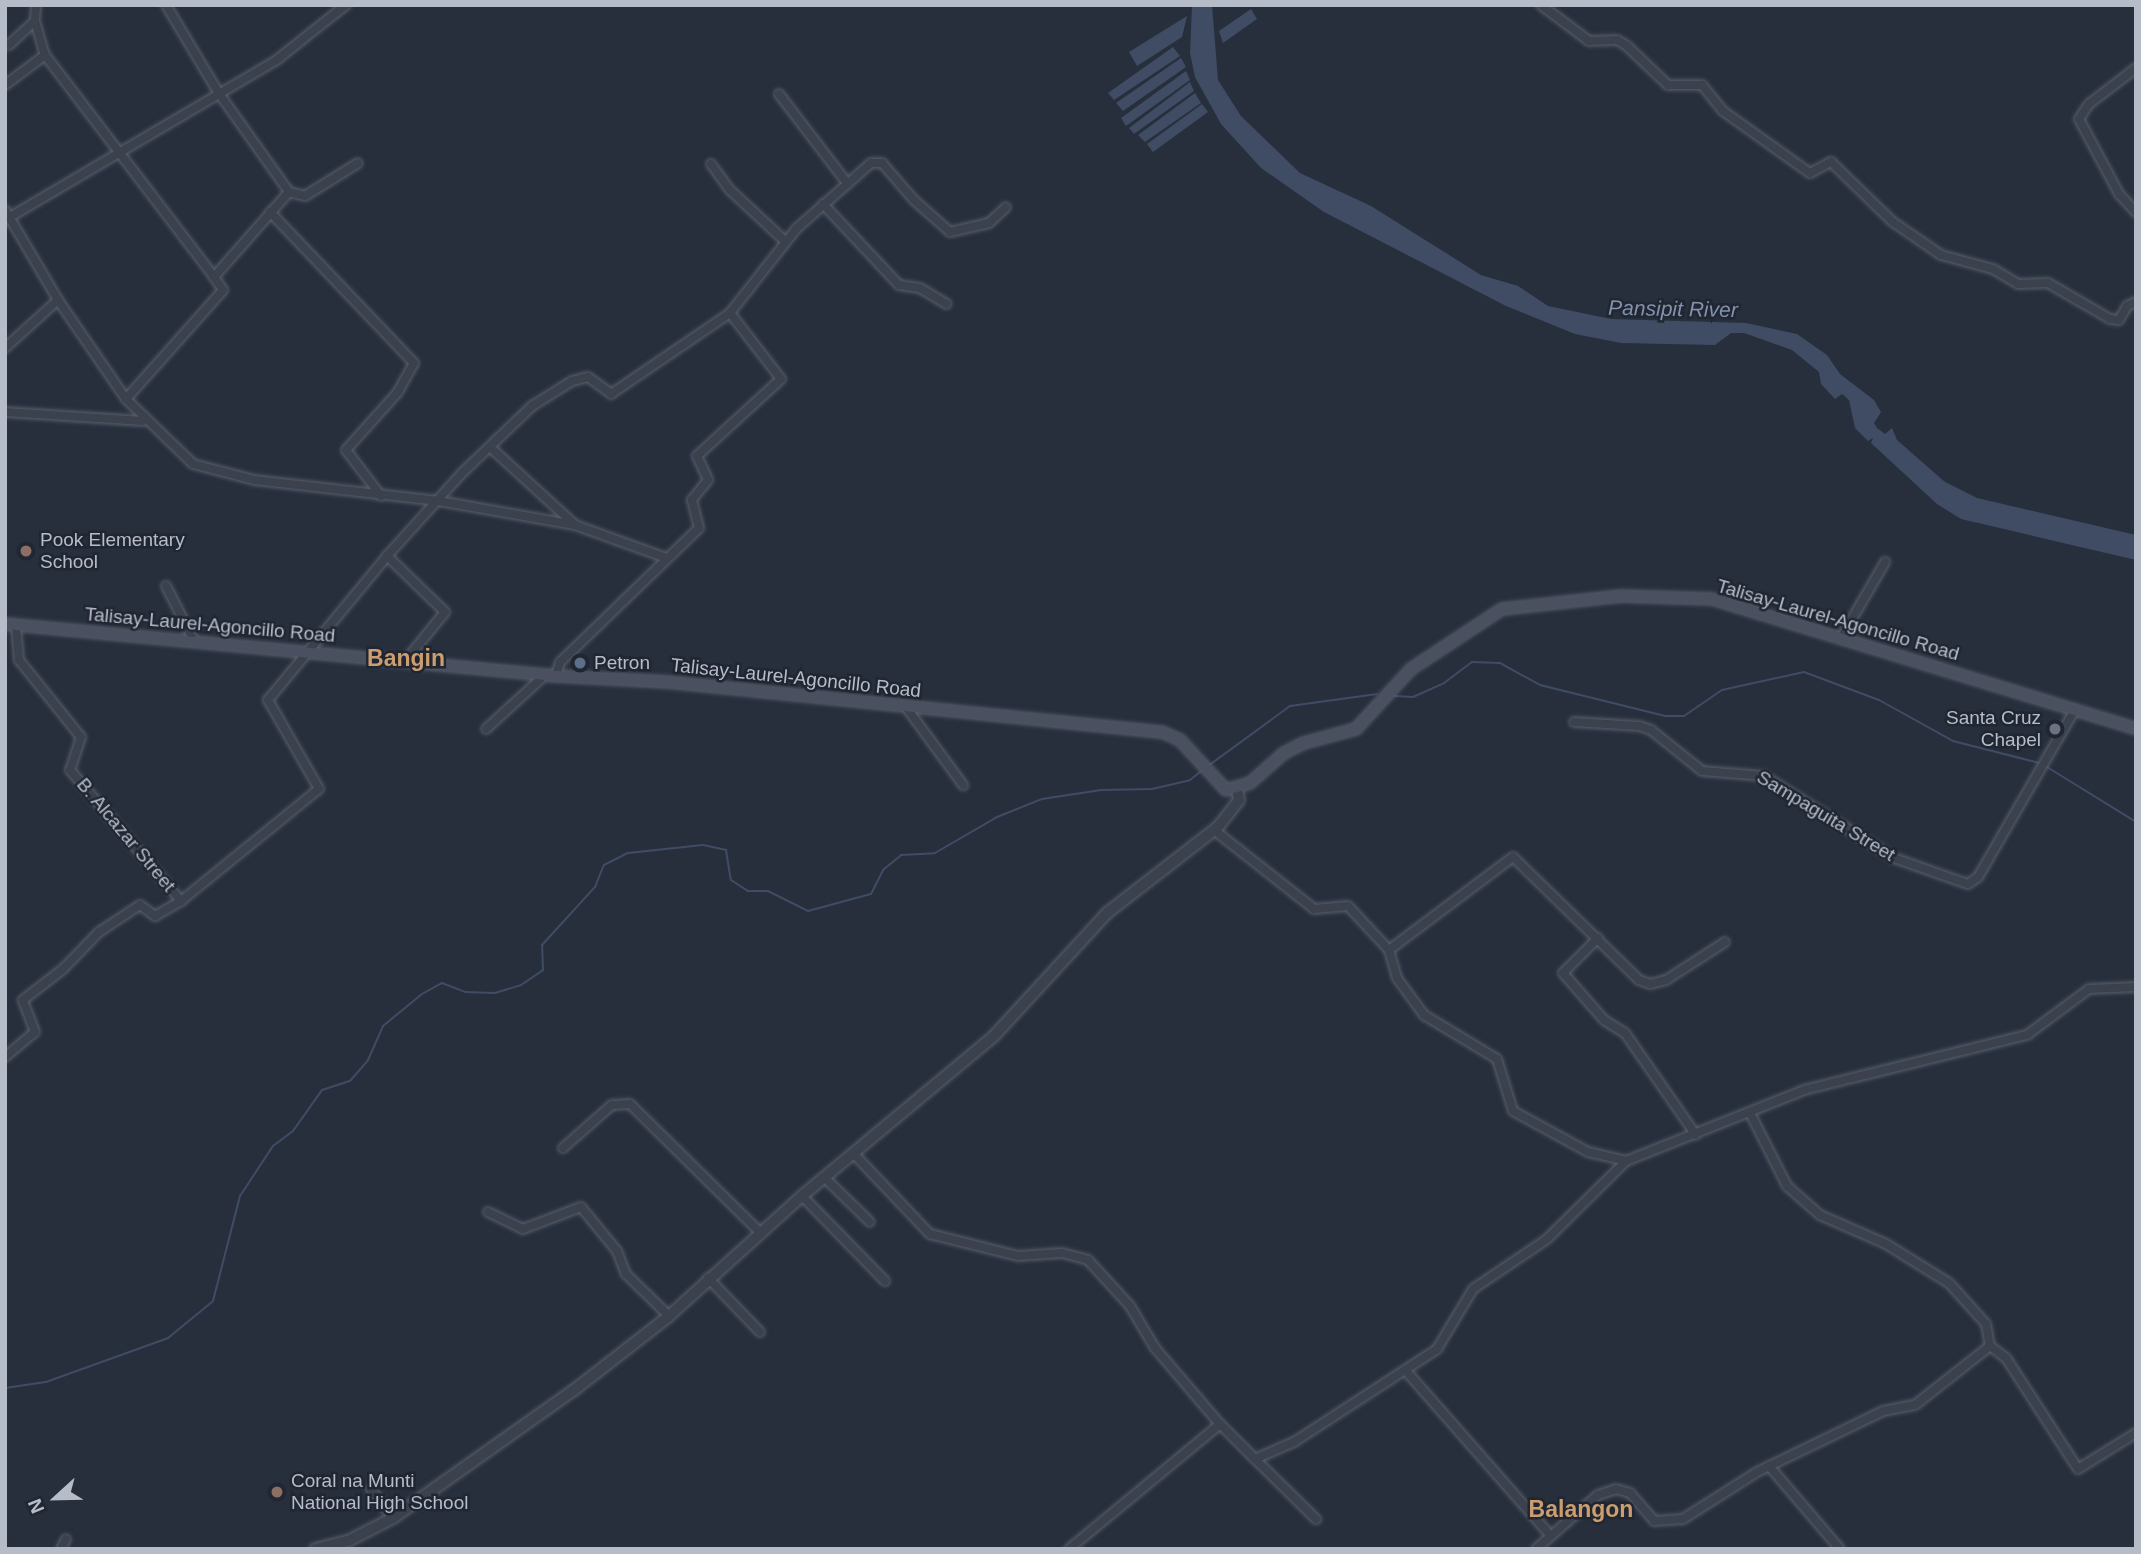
<!DOCTYPE html>
<style>
body{margin:0}
#map{position:relative;width:2141px;height:1554px;overflow:hidden;background:#272f3d;font-family:Helvetica,sans-serif}
div>[style]{position:absolute}
[style*='--x']{left:calc(var(--x)*1px);top:calc(var(--y)*1px);width:calc(var(--w)*1px);rotate:calc(var(--a)*1deg)}
.water>*{inset:0;background:#3f4c64}
.stream>*{height:2px;margin:-1px;padding:0 1px;transform-origin:1px;border-radius:1px;background:#3f4c64}
.roads{filter:drop-shadow(0 0 2px #595f6b) drop-shadow(0 0 2px #595f6b)}
.minor>*{height:8px;margin:-4px;padding:0 4px;transform-origin:4px;border-radius:4px;background:#3b414d}
.tertiary>*{height:10px;margin:-5px;padding:0 5px;transform-origin:5px;border-radius:5px;background:#3b414d}
.secondary>*{height:10px;margin:-5px;padding:0 5px;transform-origin:5px;border-radius:5px;background:#4a5060}
.dots>*{width:19px;height:19px;translate:-50% -50%;box-sizing:border-box;border:4px solid #202632;border-radius:50%}
span{translate:-50% -50%;white-space:nowrap;text-align:center;line-height:1.15;-webkit-text-stroke:5px #202632;paint-order:stroke}
.poi-label{font-size:19px;color:#b7bdc8}
.left{translate:0 -50%;text-align:left}
.right{translate:-100% -50%;text-align:right}
.street-label{font-size:19px;color:#b7bdc8}
.water-label{font-size:21px;color:#8291ac;font-style:italic}
.quarter-label{font-size:23px;color:#cb9d6f;font-weight:700}
.frame{position:absolute;inset:0;border:7px solid #b7bdc8;pointer-events:none}
.north{position:absolute;left:21px;top:1463px;width:70px;height:70px;-webkit-text-stroke:5px #202632;paint-order:stroke;rotate:248deg;font-size:19px;font-weight:700;line-height:28px;text-align:center;color:#b7bdc8}
.north::after{content:'';display:block;margin:auto;width:24px;height:32px;background:#b7bdc8;clip-path:polygon(50% 0,100% 100%,50% 72%,0 100%)}
</style>
<div id="map">
<div class="water">
<div style="clip-path:polygon(1192px 5px,1212px 5px,1218px 80px,1241px 116px,1300px 173px,1371px 206px,1481px 275px,1518px 286px,1548px 306px,1611px 319px,1746px 323px,1797px 334px,1827px 355px,1840px 374px,1874px 400px,1881px 412px,1874px 423px,1877px 428px,1885px 434px,1892px 428px,1897px 440px,1945px 482px,1977px 498px,2136px 535px,2136px 560px,1961px 519px,1937px 504px,1871px 443px,1873px 438px,1868px 441px,1855px 428px,1849px 400px,1842px 394px,1835px 399px,1821px 384px,1819px 372px,1792px 350px,1744px 333px,1731px 333px,1715px 345px,1621px 343px,1575px 334px,1506px 306px,1324px 212px,1261px 168px,1221px 124px,1195px 77px,1190px 53px)"></div>
<div style="clip-path:polygon(1251px 9px,1257px 19px,1223px 43px,1219px 31px)"></div>
<div style="clip-path:polygon(1187px 16px,1182px 37px,1137px 66px,1129px 52px)"></div>
<div style="clip-path:polygon(1173px 47px,1180px 56px,1114px 100px,1108px 93px)"></div>
<div style="clip-path:polygon(1181px 58px,1186px 67px,1123px 111px,1116px 103px)"></div>
<div style="clip-path:polygon(1186px 71px,1190px 80px,1126px 126px,1121px 118px)"></div>
<div style="clip-path:polygon(1190px 82px,1194px 91px,1134px 134px,1129px 128px)"></div>
<div style="clip-path:polygon(1195px 93px,1201px 103px,1145px 142px,1138px 135px)"></div>
<div style="clip-path:polygon(1202px 104px,1208px 112px,1153px 152px,1147px 144px)"></div>
</div>
<div class="stream">
<div style="--x:1395;--y:696;--w:18;--a:3"></div>
<div style="--x:1413;--y:697;--w:34;--a:-24"></div>
<div style="--x:1444;--y:683;--w:35;--a:-37"></div>
<div style="--x:1472;--y:662;--w:28;--a:2"></div>
<div style="--x:1500;--y:663;--w:46;--a:28.8"></div>
<div style="--x:1540;--y:685;--w:129;--a:13.9"></div>
<div style="--x:1665;--y:716;--w:19;--a:0"></div>
<div style="--x:1684;--y:716;--w:46;--a:-34.4"></div>
<div style="--x:1722;--y:690;--w:84;--a:-12.4"></div>
<div style="--x:1804;--y:672;--w:80;--a:20.5"></div>
<div style="--x:1879;--y:700;--w:85;--a:29"></div>
<div style="--x:1953;--y:741;--w:89;--a:14.3"></div>
<div style="--x:1208;--y:766;--w:102;--a:-36.2"></div>
<div style="--x:1290;--y:706;--w:88;--a:-7.9"></div>
<div style="--x:2047;--y:767;--w:105;--a:31.7"></div>
<div style="--x:5;--y:1388;--w:41;--a:-8.3"></div>
<div style="--x:46;--y:1382;--w:130;--a:-19.8"></div>
<div style="--x:168;--y:1338;--w:58;--a:-39.4"></div>
<div style="--x:213;--y:1301;--w:108;--a:-75.6"></div>
<div style="--x:240;--y:1196;--w:60;--a:-56.6"></div>
<div style="--x:273;--y:1146;--w:25;--a:-37"></div>
<div style="--x:293;--y:1131;--w:50;--a:-54.7"></div>
<div style="--x:322;--y:1090;--w:29;--a:-18"></div>
<div style="--x:350;--y:1081;--w:28;--a:-49"></div>
<div style="--x:368;--y:1060;--w:37;--a:-66"></div>
<div style="--x:383;--y:1026;--w:50;--a:-39.4"></div>
<div style="--x:422;--y:994;--w:23;--a:-29"></div>
<div style="--x:442;--y:983;--w:26;--a:21"></div>
<div style="--x:466;--y:992;--w:29;--a:2"></div>
<div style="--x:495;--y:993;--w:27;--a:-17"></div>
<div style="--x:521;--y:985;--w:27;--a:-34"></div>
<div style="--x:543;--y:970;--w:25;--a:-92"></div>
<div style="--x:542;--y:945;--w:79;--a:-47.6"></div>
<div style="--x:595;--y:887;--w:24;--a:-68"></div>
<div style="--x:604;--y:865;--w:27;--a:-27"></div>
<div style="--x:628;--y:853;--w:75;--a:-6.1"></div>
<div style="--x:703;--y:845;--w:24;--a:12"></div>
<div style="--x:726;--y:850;--w:30;--a:81"></div>
<div style="--x:731;--y:880;--w:20;--a:33"></div>
<div style="--x:748;--y:891;--w:20;--a:0"></div>
<div style="--x:768;--y:891;--w:45;--a:26.6"></div>
<div style="--x:808;--y:911;--w:65;--a:-15.1"></div>
<div style="--x:871;--y:894;--w:28;--a:-63"></div>
<div style="--x:884;--y:869;--w:22;--a:-39"></div>
<div style="--x:901;--y:855;--w:34;--a:-3"></div>
<div style="--x:935;--y:853;--w:72;--a:-30.1"></div>
<div style="--x:997;--y:817;--w:48;--a:-21.8"></div>
<div style="--x:1042;--y:799;--w:60;--a:-8.7"></div>
<div style="--x:1101;--y:790;--w:51;--a:-1.1"></div>
<div style="--x:1152;--y:789;--w:39;--a:-13"></div>
<div style="--x:1190;--y:780;--w:14;--a:-39"></div>
</div>
<div class="roads">
<div class="minor">
<div style="--x:36;--y:5;--w:16;--a:94"></div>
<div style="--x:35;--y:21;--w:35;--a:74"></div>
<div style="--x:45;--y:55;--w:279;--a:52.7"></div>
<div style="--x:166;--y:5;--w:101;--a:59.1"></div>
<div style="--x:218;--y:92;--w:123;--a:54.6"></div>
<div style="--x:1541;--y:5;--w:60;--a:36.9"></div>
<div style="--x:1589;--y:41;--w:28;--a:-2"></div>
<div style="--x:1617;--y:40;--w:12;--a:31"></div>
<div style="--x:1627;--y:46;--w:57;--a:43.6"></div>
<div style="--x:1668;--y:85;--w:34;--a:0"></div>
<div style="--x:1702;--y:85;--w:33;--a:51"></div>
<div style="--x:1723;--y:111;--w:107;--a:35.5"></div>
<div style="--x:1810;--y:173;--w:24;--a:-28"></div>
<div style="--x:1831;--y:162;--w:86;--a:44.1"></div>
<div style="--x:1893;--y:222;--w:58;--a:34.5"></div>
<div style="--x:1941;--y:255;--w:54;--a:15.1"></div>
<div style="--x:1993;--y:269;--w:29;--a:31"></div>
<div style="--x:2018;--y:284;--w:30;--a:-2"></div>
<div style="--x:2048;--y:283;--w:72;--a:30.1"></div>
<div style="--x:2110;--y:319;--w:9;--a:6"></div>
<div style="--x:2119;--y:320;--w:16;--a:-60"></div>
<div style="--x:2127;--y:306;--w:10;--a:-24"></div>
<div style="--x:9;--y:45;--w:35;--a:-43"></div>
<div style="--x:2136;--y:68;--w:59;--a:142.5"></div>
<div style="--x:2089;--y:104;--w:18;--a:124"></div>
<div style="--x:2079;--y:119;--w:85;--a:61.9"></div>
<div style="--x:2119;--y:194;--w:25;--a:47"></div>
<div style="--x:5;--y:85;--w:50;--a:-36.9"></div>
<div style="--x:779;--y:94;--w:112;--a:52.6"></div>
<div style="--x:711;--y:164;--w:32;--a:54"></div>
<div style="--x:730;--y:190;--w:76;--a:42.9"></div>
<div style="--x:823;--y:204;--w:111;--a:46.8"></div>
<div style="--x:899;--y:285;--w:21;--a:8"></div>
<div style="--x:920;--y:288;--w:31;--a:31"></div>
<div style="--x:5;--y:210;--w:104;--a:59.5"></div>
<div style="--x:58;--y:300;--w:120;--a:55.5"></div>
<div style="--x:126;--y:399;--w:93;--a:44.1"></div>
<div style="--x:193;--y:464;--w:63;--a:14.7"></div>
<div style="--x:254;--y:480;--w:186;--a:6.5"></div>
<div style="--x:439;--y:501;--w:138;--a:10"></div>
<div style="--x:575;--y:525;--w:95;--a:19.8"></div>
<div style="--x:270;--y:212;--w:209;--a:46.4"></div>
<div style="--x:414;--y:363;--w:33;--a:119"></div>
<div style="--x:398;--y:392;--w:78;--a:131.9"></div>
<div style="--x:346;--y:450;--w:58;--a:52.7"></div>
<div style="--x:5;--y:220;--w:317;--a:-30.5"></div>
<div style="--x:278;--y:59;--w:87;--a:-38.5"></div>
<div style="--x:730;--y:313;--w:107;--a:-51.8"></div>
<div style="--x:796;--y:229;--w:100;--a:-41.3"></div>
<div style="--x:871;--y:163;--w:11;--a:0"></div>
<div style="--x:882;--y:163;--w:49;--a:49.1"></div>
<div style="--x:914;--y:200;--w:48;--a:41.6"></div>
<div style="--x:950;--y:232;--w:40;--a:-13"></div>
<div style="--x:989;--y:223;--w:23;--a:-43"></div>
<div style="--x:5;--y:348;--w:72;--a:-42.2"></div>
<div style="--x:126;--y:399;--w:146;--a:-48.3"></div>
<div style="--x:223;--y:290;--w:16;--a:-125"></div>
<div style="--x:214;--y:277;--w:113;--a:-48.6"></div>
<div style="--x:289;--y:192;--w:16;--a:14"></div>
<div style="--x:305;--y:196;--w:62;--a:-31.9"></div>
<div style="--x:5;--y:412;--w:138;--a:3.7"></div>
<div style="--x:490;--y:447;--w:115;--a:42.5"></div>
<div style="--x:166;--y:586;--w:62;--a:63"></div>
<div style="--x:16;--y:626;--w:34;--a:85"></div>
<div style="--x:19;--y:660;--w:99;--a:51.2"></div>
<div style="--x:81;--y:737;--w:35;--a:108"></div>
<div style="--x:70;--y:770;--w:172;--a:49.7"></div>
<div style="--x:1841;--y:638;--w:88;--a:-59.9"></div>
<div style="--x:406;--y:660;--w:62;--a:-50.9"></div>
<div style="--x:445;--y:612;--w:81;--a:-136"></div>
<div style="--x:387;--y:556;--w:112;--a:-47.9"></div>
<div style="--x:462;--y:473;--w:97;--a:-43.7"></div>
<div style="--x:532;--y:406;--w:47;--a:-32"></div>
<div style="--x:572;--y:381;--w:16;--a:-14"></div>
<div style="--x:588;--y:377;--w:29;--a:36"></div>
<div style="--x:611;--y:394;--w:144;--a:-34.2"></div>
<div style="--x:730;--y:313;--w:83;--a:52.3"></div>
<div style="--x:781;--y:379;--w:114;--a:137.5"></div>
<div style="--x:697;--y:456;--w:26;--a:65"></div>
<div style="--x:708;--y:480;--w:26;--a:129"></div>
<div style="--x:692;--y:500;--w:29;--a:76"></div>
<div style="--x:699;--y:528;--w:193;--a:136"></div>
<div style="--x:560;--y:662;--w:15;--a:106"></div>
<div style="--x:906;--y:707;--w:97;--a:53.8"></div>
<div style="--x:1574;--y:722;--w:65;--a:3.5"></div>
<div style="--x:1639;--y:726;--w:13;--a:18"></div>
<div style="--x:1651;--y:730;--w:65;--a:38.8"></div>
<div style="--x:1702;--y:771;--w:62;--a:4.6"></div>
<div style="--x:1764;--y:776;--w:154;--a:32.2"></div>
<div style="--x:1894;--y:858;--w:78;--a:19.4"></div>
<div style="--x:1968;--y:884;--w:12;--a:-35"></div>
<div style="--x:1978;--y:877;--w:193;--a:-59.9"></div>
<div style="--x:486;--y:729;--w:80;--a:-42.5"></div>
<div style="--x:1214;--y:830;--w:127;--a:38.3"></div>
<div style="--x:1314;--y:909;--w:34;--a:-5"></div>
<div style="--x:1348;--y:906;--w:60;--a:47"></div>
<div style="--x:1389;--y:950;--w:29;--a:74"></div>
<div style="--x:1397;--y:978;--w:46;--a:53.9"></div>
<div style="--x:1424;--y:1015;--w:85;--a:31.1"></div>
<div style="--x:1497;--y:1059;--w:54;--a:72.9"></div>
<div style="--x:1513;--y:1111;--w:85;--a:28.7"></div>
<div style="--x:1588;--y:1152;--w:39;--a:13"></div>
<div style="--x:1598;--y:938;--w:49;--a:135"></div>
<div style="--x:1563;--y:973;--w:62;--a:48.9"></div>
<div style="--x:1604;--y:1020;--w:25;--a:32"></div>
<div style="--x:1625;--y:1033;--w:124;--a:55.2"></div>
<div style="--x:1389;--y:950;--w:155;--a:-36.9"></div>
<div style="--x:1513;--y:857;--w:176;--a:44.3"></div>
<div style="--x:1639;--y:980;--w:12;--a:20"></div>
<div style="--x:1650;--y:984;--w:16;--a:-14"></div>
<div style="--x:1666;--y:980;--w:70;--a:-32.8"></div>
<div style="--x:5;--y:1057;--w:39;--a:-40"></div>
<div style="--x:35;--y:1032;--w:34;--a:-111"></div>
<div style="--x:23;--y:1000;--w:51;--a:-37.8"></div>
<div style="--x:63;--y:969;--w:52;--a:-45.8"></div>
<div style="--x:99;--y:932;--w:49;--a:-33.4"></div>
<div style="--x:140;--y:905;--w:19;--a:36"></div>
<div style="--x:155;--y:916;--w:30;--a:-30"></div>
<div style="--x:181;--y:901;--w:178;--a:-39.1"></div>
<div style="--x:319;--y:789;--w:103;--a:-119.8"></div>
<div style="--x:268;--y:700;--w:187;--a:-50.4"></div>
<div style="--x:1750;--y:1113;--w:82;--a:63.1"></div>
<div style="--x:1787;--y:1186;--w:44;--a:41.3"></div>
<div style="--x:1820;--y:1215;--w:72;--a:23.7"></div>
<div style="--x:1886;--y:1244;--w:74;--a:31.8"></div>
<div style="--x:1949;--y:1283;--w:55;--a:47.9"></div>
<div style="--x:1986;--y:1324;--w:22;--a:80"></div>
<div style="--x:563;--y:1148;--w:65;--a:-41.3"></div>
<div style="--x:612;--y:1105;--w:18;--a:-3"></div>
<div style="--x:630;--y:1104;--w:182;--a:44.6"></div>
<div style="--x:853;--y:1153;--w:112;--a:46.5"></div>
<div style="--x:930;--y:1234;--w:91;--a:14"></div>
<div style="--x:1018;--y:1256;--w:44;--a:-3.9"></div>
<div style="--x:1062;--y:1253;--w:27;--a:15"></div>
<div style="--x:1088;--y:1260;--w:62;--a:47.6"></div>
<div style="--x:1130;--y:1306;--w:49;--a:59.2"></div>
<div style="--x:1155;--y:1348;--w:100;--a:49.5"></div>
<div style="--x:1220;--y:1424;--w:49;--a:45"></div>
<div style="--x:1255;--y:1459;--w:43;--a:-23.6"></div>
<div style="--x:1294;--y:1442;--w:171;--a:-33"></div>
<div style="--x:1437;--y:1349;--w:70;--a:-59"></div>
<div style="--x:1473;--y:1289;--w:89;--a:-34"></div>
<div style="--x:1547;--y:1239;--w:111;--a:-44.6"></div>
<div style="--x:1626;--y:1161;--w:192;--a:-21.7"></div>
<div style="--x:1804;--y:1090;--w:230;--a:-13.9"></div>
<div style="--x:2027;--y:1035;--w:77;--a:-36.6"></div>
<div style="--x:2089;--y:989;--w:47;--a:-2.4"></div>
<div style="--x:824;--y:1177;--w:64;--a:44.4"></div>
<div style="--x:802;--y:1196;--w:119;--a:45.7"></div>
<div style="--x:488;--y:1212;--w:39;--a:26"></div>
<div style="--x:523;--y:1229;--w:62;--a:-20.8"></div>
<div style="--x:581;--y:1207;--w:57;--a:50.7"></div>
<div style="--x:617;--y:1251;--w:25;--a:69"></div>
<div style="--x:626;--y:1274;--w:60;--a:44.3"></div>
<div style="--x:708;--y:1278;--w:75;--a:46.1"></div>
<div style="--x:1406;--y:1371;--w:217;--a:48.7"></div>
<div style="--x:1255;--y:1459;--w:86;--a:44.5"></div>
<div style="--x:1769;--y:1466;--w:109;--a:49.5"></div>
<div style="--x:371;--y:1489;--w:36;--a:53"></div>
<div style="--x:61;--y:1549;--w:11;--a:-63"></div>
<div style="--x:1069;--y:1549;--w:196;--a:-39.6"></div>
<div style="--x:1536;--y:1549;--w:82;--a:-41.1"></div>
<div style="--x:1598;--y:1495;--w:19;--a:-18"></div>
<div style="--x:1616;--y:1489;--w:15;--a:16"></div>
<div style="--x:1630;--y:1493;--w:37;--a:49"></div>
<div style="--x:1654;--y:1521;--w:29;--a:-4"></div>
<div style="--x:1683;--y:1519;--w:88;--a:-32.4"></div>
<div style="--x:1757;--y:1472;--w:140;--a:-25.8"></div>
<div style="--x:1883;--y:1411;--w:33;--a:-11"></div>
<div style="--x:1915;--y:1405;--w:95;--a:-38.2"></div>
<div style="--x:1990;--y:1346;--w:20;--a:37"></div>
<div style="--x:2006;--y:1358;--w:132;--a:57"></div>
<div style="--x:2078;--y:1469;--w:68;--a:-31.8"></div>
</div>
<div class="tertiary">
<div style="--x:315;--y:1549;--w:36;--a:-14"></div>
<div style="--x:350;--y:1540;--w:48;--a:-27.1"></div>
<div style="--x:393;--y:1518;--w:222;--a:-35.3"></div>
<div style="--x:574;--y:1390;--w:120;--a:-37.9"></div>
<div style="--x:669;--y:1316;--w:179;--a:-42.1"></div>
<div style="--x:802;--y:1196;--w:250;--a:-39.8"></div>
<div style="--x:994;--y:1036;--w:167;--a:-47.4"></div>
<div style="--x:1107;--y:913;--w:140;--a:-37.8"></div>
<div style="--x:1218;--y:827;--w:34;--a:-52"></div>
<div style="--x:1239;--y:800;--w:11;--a:-100"></div>
</div>
<div class="secondary">
<div style="--x:5;--y:624;--w:553;--a:5.39"></div>
<div style="--x:556;--y:676;--w:111;--a:3.1"></div>
<div style="--x:667;--y:682;--w:498;--a:5.8"></div>
<div style="--x:1162;--y:732;--w:20;--a:24"></div>
<div style="--x:1180;--y:740;--w:68;--a:47.4"></div>
<div style="--x:1226;--y:790;--w:25;--a:-16"></div>
<div style="--x:1250;--y:783;--w:45;--a:-41.4"></div>
<div style="--x:1284;--y:753;--w:22;--a:-27"></div>
<div style="--x:1304;--y:743;--w:54;--a:-15.1"></div>
<div style="--x:1356;--y:729;--w:81;--a:-47.5"></div>
<div style="--x:1411;--y:669;--w:109;--a:-33.4"></div>
<div style="--x:1502;--y:609;--w:120;--a:-6.2"></div>
<div style="--x:1621;--y:596;--w:91;--a:1.9"></div>
<div style="--x:1712;--y:599;--w:443;--a:17"></div>
</div>
</div>
<div class="dots">
<div style="left:26px;top:551px;background:#8d6e63"></div>
<div style="left:580px;top:663px;background:#5c6f8a"></div>
<div style="left:2055px;top:729px;background:#6b7280"></div>
<div style="left:277px;top:1492px;background:#8d6e63"></div>
</div>
<div class="poi-label">
<span class="left" style="left:40px;top:551px">Pook Elementary<br>School</span>
<span class="left" style="left:594px;top:663px">Petron</span>
<span class="right" style="left:2041px;top:729px">Santa Cruz<br>Chapel</span>
<span class="left" style="left:291px;top:1492px">Coral na Munti<br>National High School</span>
</div>
<div class="street-label">
<span style="left:1838px;top:620px;rotate:16deg">Talisay-Laurel-Agoncillo Road</span>
<span style="left:210px;top:625px;rotate:5deg">Talisay-Laurel-Agoncillo Road</span>
<span style="left:796px;top:678px;rotate:6deg">Talisay-Laurel-Agoncillo Road</span>
<span style="left:1826px;top:816px;rotate:31deg">Sampaguita Street</span>
<span style="left:126px;top:835px;rotate:50deg">B. Alcazar Street</span>
</div>
<div class="water-label">
<span style="left:1673px;top:309px;rotate:1deg">Pansipit River</span>
</div>
<div class="quarter-label">
<span style="left:406px;top:658px">Bangin</span>
<span style="left:1581px;top:1509px">Balangon</span>
</div>
<div class="frame"></div>
<div class="north">N</div>
</div>
